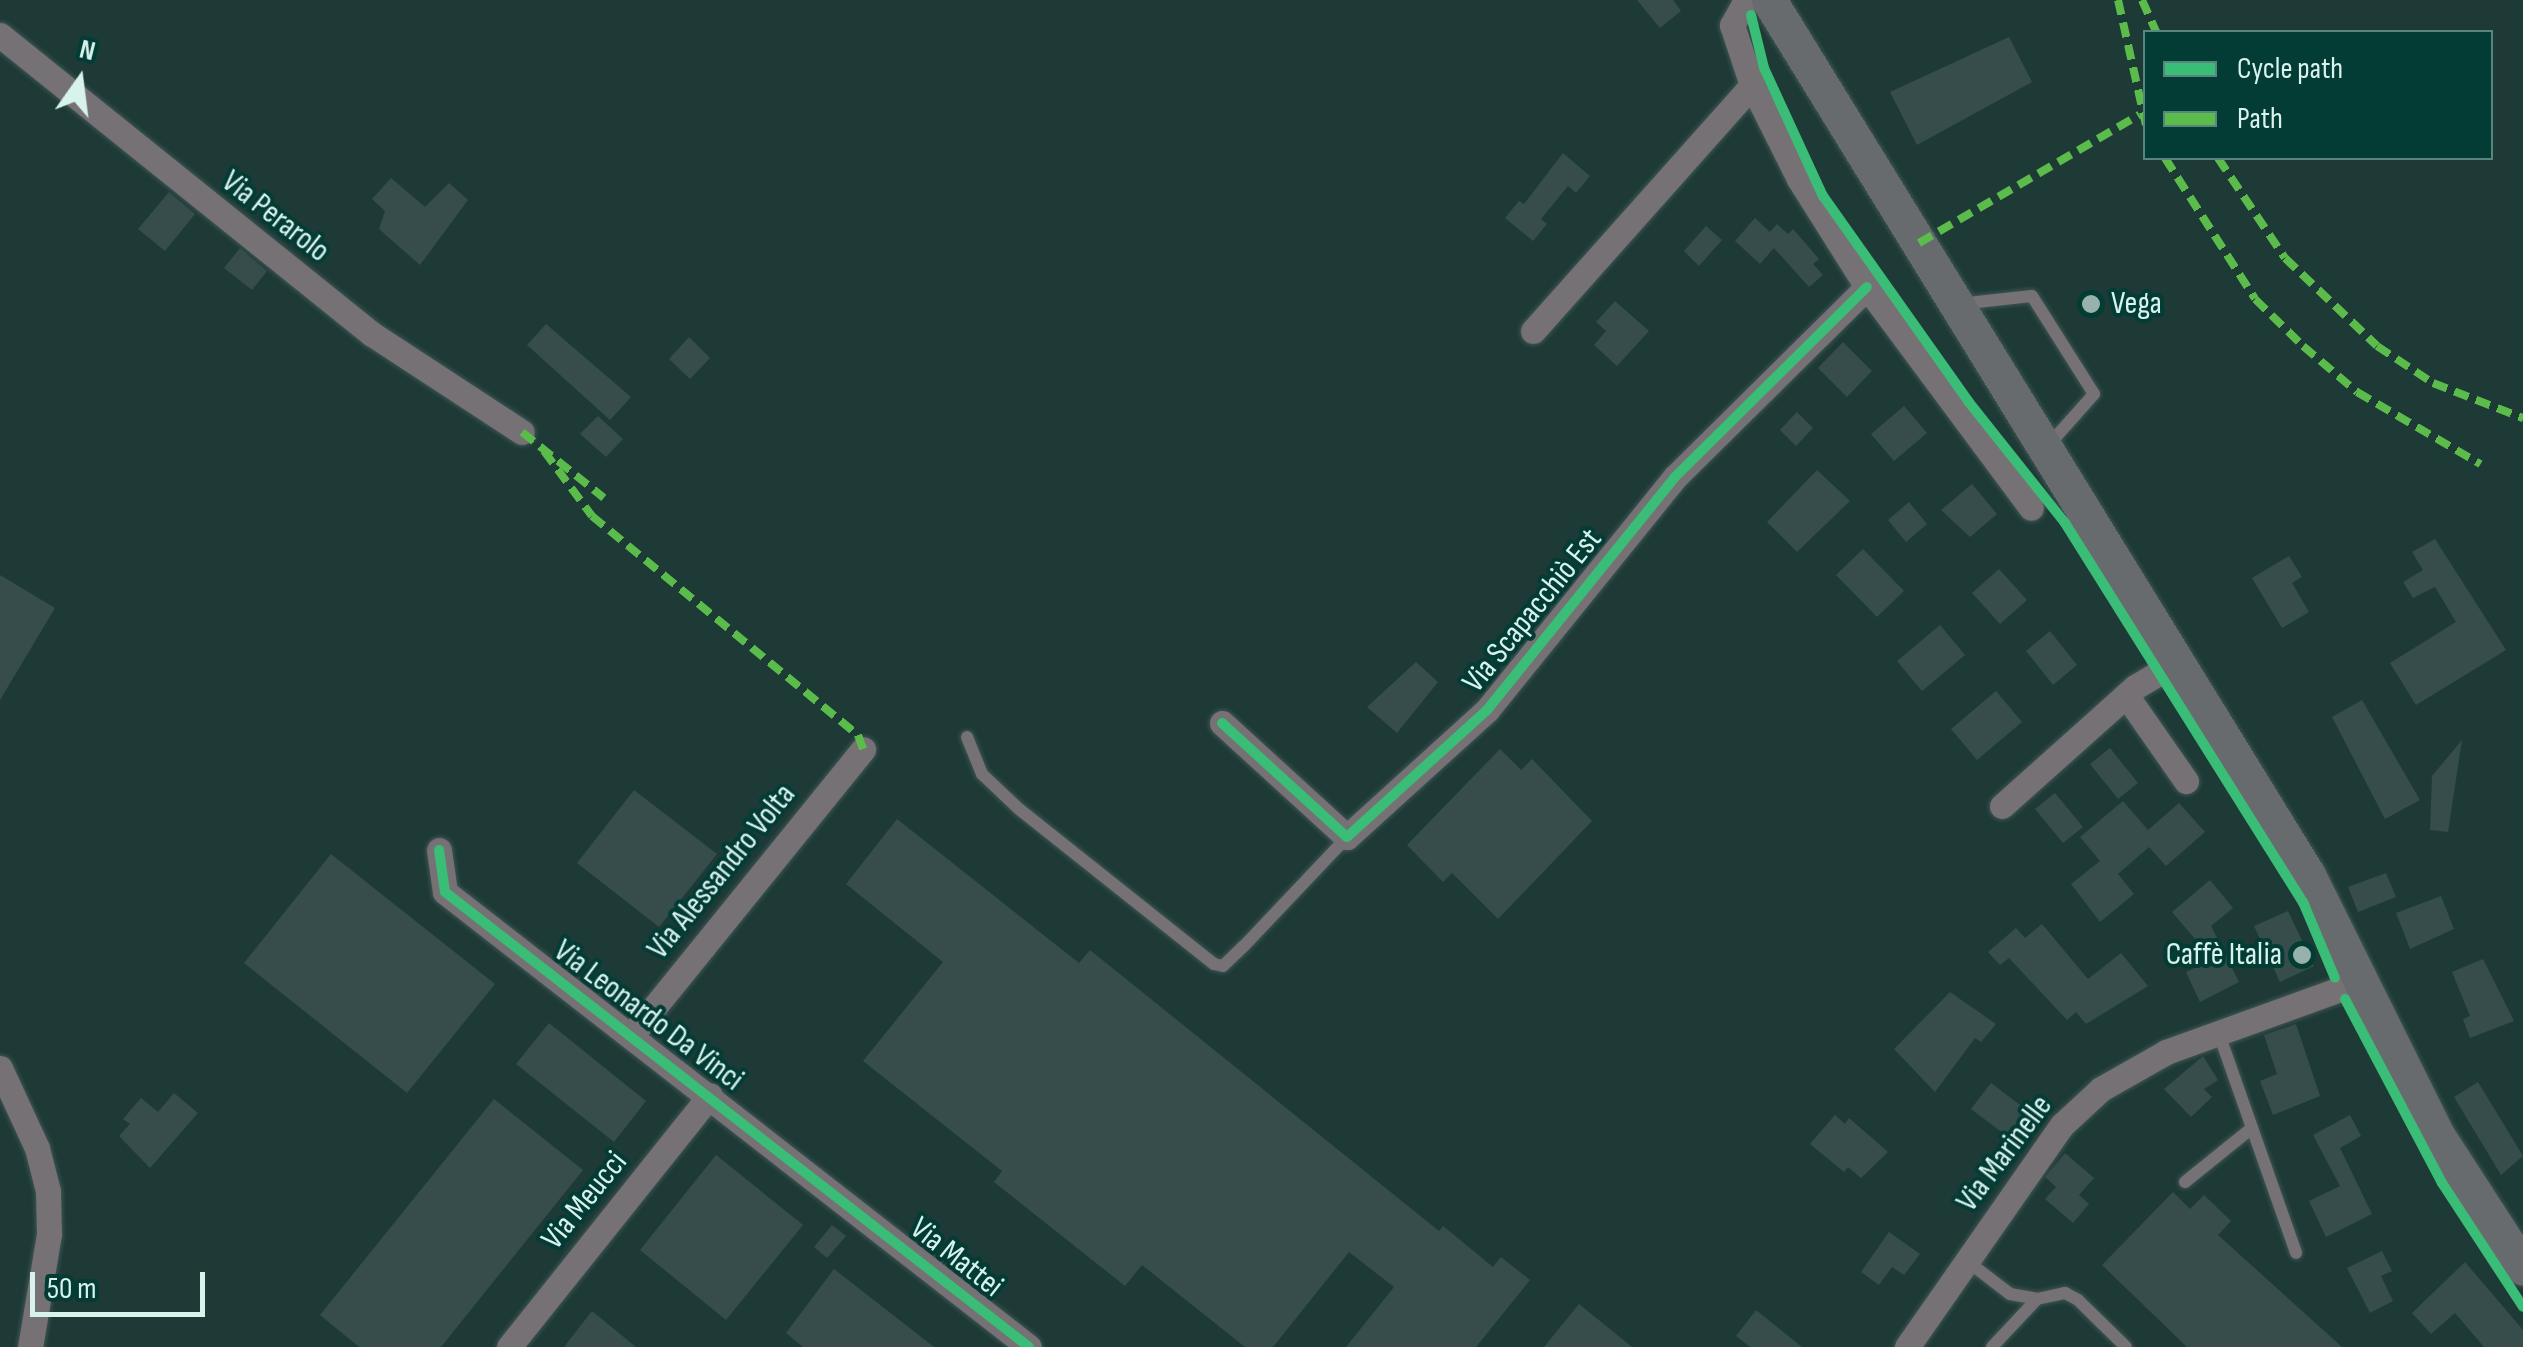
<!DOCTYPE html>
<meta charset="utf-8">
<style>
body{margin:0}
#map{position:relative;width:2523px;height:1347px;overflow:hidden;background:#1e3a37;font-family:"Sofia Sans Condensed",sans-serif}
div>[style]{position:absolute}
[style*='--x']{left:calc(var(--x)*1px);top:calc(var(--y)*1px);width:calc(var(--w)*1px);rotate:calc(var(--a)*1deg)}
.building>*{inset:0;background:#364d4b}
.roads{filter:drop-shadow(0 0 2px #3e5552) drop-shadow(0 0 2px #3e5552)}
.service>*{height:12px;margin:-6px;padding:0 6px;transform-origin:6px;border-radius:6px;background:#767174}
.minor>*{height:25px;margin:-12.5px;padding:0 12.5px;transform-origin:12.5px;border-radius:12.5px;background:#767174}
.secondary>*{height:35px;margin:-17.5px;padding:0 17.5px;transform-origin:17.5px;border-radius:17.5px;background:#676b6d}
.quiet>*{height:8px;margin-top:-4px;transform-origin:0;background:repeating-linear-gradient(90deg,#5cbc4b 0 15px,transparent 0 23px)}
.cycleway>*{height:10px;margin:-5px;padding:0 5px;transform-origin:5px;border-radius:5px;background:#3abd76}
.dots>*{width:28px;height:28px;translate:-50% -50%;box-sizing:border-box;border:5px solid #023c35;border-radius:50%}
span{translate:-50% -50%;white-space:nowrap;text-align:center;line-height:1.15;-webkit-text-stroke:8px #023c35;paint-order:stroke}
.street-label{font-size:32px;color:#d8f2ec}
.poi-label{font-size:32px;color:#d8f2ec}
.left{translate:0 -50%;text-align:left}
.right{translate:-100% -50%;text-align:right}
.legend{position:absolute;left:2143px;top:30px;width:350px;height:130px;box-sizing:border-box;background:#023c35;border:2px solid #58857e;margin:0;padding:12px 18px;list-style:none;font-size:30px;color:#d8f2ec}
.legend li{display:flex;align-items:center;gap:20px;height:50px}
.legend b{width:50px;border:2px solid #58857e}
.north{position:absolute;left:30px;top:30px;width:100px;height:100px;-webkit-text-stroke:8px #023c35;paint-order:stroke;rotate:14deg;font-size:28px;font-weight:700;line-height:40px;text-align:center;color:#d8f2ec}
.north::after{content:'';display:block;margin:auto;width:35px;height:45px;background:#d8f2ec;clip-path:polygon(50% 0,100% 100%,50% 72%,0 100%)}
.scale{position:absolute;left:30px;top:1272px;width:175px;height:45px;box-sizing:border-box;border:5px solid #d8f2ec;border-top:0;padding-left:12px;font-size:30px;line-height:35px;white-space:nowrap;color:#d8f2ec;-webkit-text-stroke:8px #023c35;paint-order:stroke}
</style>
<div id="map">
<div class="building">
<div style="clip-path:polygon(1637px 0,1673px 0,1681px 11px,1660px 28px)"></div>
<div style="clip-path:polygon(2009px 37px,2032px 82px,1917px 145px,1890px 92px)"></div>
<div style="clip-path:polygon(1563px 153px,1590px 176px,1576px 193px,1568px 186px,1541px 219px,1547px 224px,1533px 241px,1505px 218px,1519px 201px,1524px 204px)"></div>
<div style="clip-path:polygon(391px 178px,425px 207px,449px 183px,468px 200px,420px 265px,379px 229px,385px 211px,372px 199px)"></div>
<div style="clip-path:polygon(169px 192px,195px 214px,165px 251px,138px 229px)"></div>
<div style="clip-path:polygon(1755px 218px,1770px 232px,1777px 224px,1788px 234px,1793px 229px,1819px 259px,1813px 264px,1823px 275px,1809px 287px,1774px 248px,1760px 264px,1735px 241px)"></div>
<div style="clip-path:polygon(1706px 226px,1722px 240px,1699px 266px,1684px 251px)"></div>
<div style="clip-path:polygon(240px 248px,267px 271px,252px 290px,224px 268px)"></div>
<div style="clip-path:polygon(1615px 301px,1649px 331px,1617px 366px,1594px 345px,1606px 331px,1596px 322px)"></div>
<div style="clip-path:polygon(546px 324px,631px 397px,610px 420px,527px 345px)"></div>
<div style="clip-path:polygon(689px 337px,710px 358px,690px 379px,669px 359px)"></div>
<div style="clip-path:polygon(1843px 342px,1872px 371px,1847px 397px,1818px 368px)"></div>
<div style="clip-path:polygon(1904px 406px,1927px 433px,1894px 461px,1871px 434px)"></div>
<div style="clip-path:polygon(1797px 412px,1813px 428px,1796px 446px,1780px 430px)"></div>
<div style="clip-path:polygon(598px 416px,623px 439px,606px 457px,580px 434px)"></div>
<div style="clip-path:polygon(1817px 470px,1850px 501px,1797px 552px,1767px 522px)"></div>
<div style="clip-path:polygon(1972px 484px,1997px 514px,1970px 537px,1941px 510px)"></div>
<div style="clip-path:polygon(1909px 502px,1927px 524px,1906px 542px,1888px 520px)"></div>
<div style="clip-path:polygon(2435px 539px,2506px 650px,2416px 705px,2390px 663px,2456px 622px,2435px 587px,2413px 598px,2403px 582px,2423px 570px,2412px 552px)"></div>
<div style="clip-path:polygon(1863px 549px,1904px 591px,1877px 617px,1836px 575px)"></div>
<div style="clip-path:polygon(2289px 556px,2302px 577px,2292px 583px,2309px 612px,2282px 628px,2252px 578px)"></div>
<div style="clip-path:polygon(1999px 569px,2027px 600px,2000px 624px,1972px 593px)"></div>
<div style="clip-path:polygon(0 575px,55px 608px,0 700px)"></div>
<div style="clip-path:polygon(1940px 625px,1965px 655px,1922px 691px,1897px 661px)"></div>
<div style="clip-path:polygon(2050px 631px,2077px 665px,2053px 685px,2026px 651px)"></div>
<div style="clip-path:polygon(1416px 662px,1438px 682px,1397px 733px,1367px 707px)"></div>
<div style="clip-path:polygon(1996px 691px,2022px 722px,1977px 760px,1951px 729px)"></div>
<div style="clip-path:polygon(2362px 700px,2420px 800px,2385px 819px,2332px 717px)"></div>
<div style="clip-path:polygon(2462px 740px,2448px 832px,2430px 830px,2432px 776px)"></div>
<div style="clip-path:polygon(2110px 748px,2138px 783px,2118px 799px,2090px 764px)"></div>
<div style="clip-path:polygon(1500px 749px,1521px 770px,1532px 759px,1592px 821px,1498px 919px,1452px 873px,1443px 882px,1407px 845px)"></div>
<div style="clip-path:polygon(634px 790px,717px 854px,659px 927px,577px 863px)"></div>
<div style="clip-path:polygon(2055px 793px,2083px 827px,2063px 843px,2035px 809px)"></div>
<div style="clip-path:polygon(2123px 801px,2148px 830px,2179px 803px,2205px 832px,2166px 866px,2149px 847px,2118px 874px,2134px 894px,2100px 922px,2071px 884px,2100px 861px,2080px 837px)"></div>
<div style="clip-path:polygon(897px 819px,1079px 963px,1090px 950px,1439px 1231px,1443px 1226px,1493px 1267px,1501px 1257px,1530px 1280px,1476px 1347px,1346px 1347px,1394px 1287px,1349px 1252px,1273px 1347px,1245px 1347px,1142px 1265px,1125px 1286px,994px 1182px,1002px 1171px,863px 1061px,943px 962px,846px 884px)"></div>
<div style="clip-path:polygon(331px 854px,495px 984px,407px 1093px,244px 963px)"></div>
<div style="clip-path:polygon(2386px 873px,2396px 897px,2358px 912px,2348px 887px)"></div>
<div style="clip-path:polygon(2210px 880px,2233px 908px,2211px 926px,2239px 982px,2200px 1002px,2186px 972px,2212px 959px,2172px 912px)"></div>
<div style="clip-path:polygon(2441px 896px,2454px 929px,2410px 949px,2396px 913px)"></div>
<div style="clip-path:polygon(2288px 911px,2314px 966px,2280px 982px,2254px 926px)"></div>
<div style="clip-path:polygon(2042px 924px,2088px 979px,2121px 953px,2148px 986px,2086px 1024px,2076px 1012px,2067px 1020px,2009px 958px,2000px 965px,1988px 952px,2016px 928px,2025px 938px)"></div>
<div style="clip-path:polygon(2483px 959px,2514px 1021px,2470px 1038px,2463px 1019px,2470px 1016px,2452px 972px)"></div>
<div style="clip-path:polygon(1950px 992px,1996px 1024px,1981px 1042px,1975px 1038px,1935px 1092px,1894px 1049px)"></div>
<div style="clip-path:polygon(549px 1023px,646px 1101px,614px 1142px,516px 1064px)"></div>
<div style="clip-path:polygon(2296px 1024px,2320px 1096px,2273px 1115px,2260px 1081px,2277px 1074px,2264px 1035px)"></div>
<div style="clip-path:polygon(2203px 1056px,2218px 1080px,2204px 1089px,2212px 1097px,2191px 1117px,2164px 1089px)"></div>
<div style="clip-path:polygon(2478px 1082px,2523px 1156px,2501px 1175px,2454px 1097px)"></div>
<div style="clip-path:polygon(1991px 1083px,2032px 1114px,2012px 1140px,1971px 1109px)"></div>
<div style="clip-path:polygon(174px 1093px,198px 1113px,150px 1168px,119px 1136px,130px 1124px,123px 1119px,141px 1098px,158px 1112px)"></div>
<div style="clip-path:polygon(494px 1099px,583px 1170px,441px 1347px,359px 1347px,320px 1315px)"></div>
<div style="clip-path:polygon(1835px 1115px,1845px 1124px,1849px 1118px,1888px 1152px,1861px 1178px,1848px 1167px,1844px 1172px,1810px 1144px)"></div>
<div style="clip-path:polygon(2350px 1115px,2361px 1136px,2340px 1148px,2372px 1214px,2326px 1237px,2309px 1201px,2340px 1186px,2313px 1135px)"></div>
<div style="clip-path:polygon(2065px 1153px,2094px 1178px,2079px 1195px,2089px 1204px,2073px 1223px,2045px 1199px,2056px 1187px,2045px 1177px)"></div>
<div style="clip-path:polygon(716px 1155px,803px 1225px,726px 1320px,640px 1250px)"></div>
<div style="clip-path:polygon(2173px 1192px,2190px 1209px,2204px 1195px,2231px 1221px,2218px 1235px,2342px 1347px,2187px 1347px,2102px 1265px)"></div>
<div style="clip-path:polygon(832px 1225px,846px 1236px,827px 1258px,814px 1247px)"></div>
<div style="clip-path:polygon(1889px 1232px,1920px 1254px,1904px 1275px,1892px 1267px,1879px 1285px,1861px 1272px)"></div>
<div style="clip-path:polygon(2382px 1251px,2392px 1271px,2381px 1276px,2393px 1301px,2370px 1313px,2347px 1268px)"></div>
<div style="clip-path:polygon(2465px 1262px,2523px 1330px,2523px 1347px,2484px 1347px,2455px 1313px,2431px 1334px,2412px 1313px)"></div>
<div style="clip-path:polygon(834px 1269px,934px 1347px,803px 1347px,786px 1333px)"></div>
<div style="clip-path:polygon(1579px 1304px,1632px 1347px,1544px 1347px)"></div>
<div style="clip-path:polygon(1756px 1310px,1802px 1347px,1750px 1347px,1736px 1336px)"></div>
<div style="clip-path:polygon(592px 1311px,636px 1347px,564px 1347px)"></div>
</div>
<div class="roads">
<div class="service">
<div style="--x:1959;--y:304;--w:73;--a:-6.3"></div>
<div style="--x:2032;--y:296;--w:116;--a:57.7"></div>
<div style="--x:2094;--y:394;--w:71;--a:131.6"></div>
<div style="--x:967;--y:737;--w:40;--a:68"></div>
<div style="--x:982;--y:774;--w:51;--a:43.4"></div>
<div style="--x:1019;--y:809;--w:249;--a:38.5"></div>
<div style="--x:1214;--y:964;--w:9;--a:13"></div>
<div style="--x:1223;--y:966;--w:29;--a:-44"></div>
<div style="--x:1244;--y:946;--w:150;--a:-46.6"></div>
<div style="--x:2219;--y:1034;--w:232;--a:70.6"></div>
<div style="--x:2185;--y:1182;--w:86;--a:-38.9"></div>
<div style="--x:1967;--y:1261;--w:54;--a:37.5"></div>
<div style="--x:2010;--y:1294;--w:27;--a:10"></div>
<div style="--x:2037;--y:1299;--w:29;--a:-12"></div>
<div style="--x:2065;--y:1293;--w:15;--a:28"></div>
<div style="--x:2078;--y:1300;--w:67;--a:44.4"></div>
<div style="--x:1992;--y:1347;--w:66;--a:-46.8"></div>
</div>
<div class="minor">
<div style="--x:1746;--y:0;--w:29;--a:119"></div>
<div style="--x:1732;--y:25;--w:63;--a:71.6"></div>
<div style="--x:1752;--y:85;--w:105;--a:63.4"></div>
<div style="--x:1799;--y:179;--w:128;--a:57.8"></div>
<div style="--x:1867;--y:287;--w:275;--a:53.4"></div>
<div style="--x:0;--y:35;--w:477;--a:38.8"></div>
<div style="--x:372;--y:334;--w:179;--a:33.2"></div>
<div style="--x:1533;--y:331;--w:329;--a:-48.3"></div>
<div style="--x:2126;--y:695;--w:105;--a:55.1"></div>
<div style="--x:1222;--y:723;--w:169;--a:42.4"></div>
<div style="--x:1347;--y:837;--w:189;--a:-42.2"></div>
<div style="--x:1487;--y:710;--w:299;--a:-51.1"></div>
<div style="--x:1675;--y:477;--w:270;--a:-44.7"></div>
<div style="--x:2002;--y:806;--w:178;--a:-41.8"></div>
<div style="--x:2135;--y:687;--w:49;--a:-30.8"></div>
<div style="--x:439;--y:850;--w:42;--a:81.9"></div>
<div style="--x:445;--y:892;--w:740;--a:37.92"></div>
<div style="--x:631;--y:1036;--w:369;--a:-51"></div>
<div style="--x:0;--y:1068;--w:88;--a:65.2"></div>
<div style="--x:37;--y:1148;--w:44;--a:75.7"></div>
<div style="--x:48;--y:1191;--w:43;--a:88.7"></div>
<div style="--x:49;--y:1234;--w:115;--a:99.5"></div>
<div style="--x:509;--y:1347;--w:322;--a:-51.4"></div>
<div style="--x:1907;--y:1347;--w:271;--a:-55.1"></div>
<div style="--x:2062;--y:1125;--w:53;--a:-42.7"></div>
<div style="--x:2101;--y:1089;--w:75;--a:-29.6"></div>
<div style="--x:2166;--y:1052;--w:208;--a:-19.9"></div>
</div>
<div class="secondary">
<div style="--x:1769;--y:0;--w:1028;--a:58.37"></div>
<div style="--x:2308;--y:875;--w:290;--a:63.6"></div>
<div style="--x:2437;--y:1135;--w:158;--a:57.1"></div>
</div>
</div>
<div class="quiet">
<div style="--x:2118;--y:0;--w:128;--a:77.4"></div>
<div style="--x:2142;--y:0;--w:35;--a:66"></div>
<div style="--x:2165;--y:158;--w:167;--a:57.4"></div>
<div style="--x:2255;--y:299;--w:67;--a:44.4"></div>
<div style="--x:2303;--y:346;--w:71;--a:40.4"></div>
<div style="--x:2357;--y:392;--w:143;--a:30.3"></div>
<div style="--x:2218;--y:158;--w:120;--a:56.2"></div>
<div style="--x:2285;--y:258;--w:127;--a:43.7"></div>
<div style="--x:2377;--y:346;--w:67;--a:33.5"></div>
<div style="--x:2433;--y:383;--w:97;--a:21.3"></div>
<div style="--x:1919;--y:243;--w:255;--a:-30.2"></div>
<div style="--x:522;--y:432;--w:105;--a:38.8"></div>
<div style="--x:544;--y:451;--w:81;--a:53.6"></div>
<div style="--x:592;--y:516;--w:345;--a:39.5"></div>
<div style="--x:858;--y:735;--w:15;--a:70"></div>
</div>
<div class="cycleway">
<div style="--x:1751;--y:15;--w:55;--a:76.2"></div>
<div style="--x:1764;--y:68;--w:141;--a:65.3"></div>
<div style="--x:1823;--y:196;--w:251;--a:54.7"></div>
<div style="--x:1968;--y:401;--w:156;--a:51.5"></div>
<div style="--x:2065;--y:523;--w:448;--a:57.9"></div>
<div style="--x:2303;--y:902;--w:82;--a:67.2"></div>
<div style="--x:1222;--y:723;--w:169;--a:42.4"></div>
<div style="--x:1347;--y:837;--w:189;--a:-42.2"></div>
<div style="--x:1487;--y:710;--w:299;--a:-51.1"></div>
<div style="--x:1675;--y:477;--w:270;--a:-44.7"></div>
<div style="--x:439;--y:850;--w:42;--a:81.9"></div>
<div style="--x:445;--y:892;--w:740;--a:37.92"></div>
<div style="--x:2345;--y:999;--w:208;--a:62.2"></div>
<div style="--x:2442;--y:1183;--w:148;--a:56.8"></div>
</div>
<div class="dots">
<div style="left:2091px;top:304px;background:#97b2ad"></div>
<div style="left:2302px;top:955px;background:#97b2ad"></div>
</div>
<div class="street-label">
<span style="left:275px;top:217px;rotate:38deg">Via Perarolo</span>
<span style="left:1533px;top:611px;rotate:-51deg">Via Scapacchiò Est</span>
<span style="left:722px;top:872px;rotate:-51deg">Via Alessandro Volta</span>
<span style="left:648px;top:1016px;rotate:37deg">Via Leonardo Da Vinci</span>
<span style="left:2005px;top:1154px;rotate:-53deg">Via Marinelle</span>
<span style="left:585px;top:1201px;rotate:-51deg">Via Meucci</span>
<span style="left:956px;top:1258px;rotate:38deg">Via Mattei</span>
</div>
<div class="poi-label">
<span class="left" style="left:2111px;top:304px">Vega</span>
<span class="right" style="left:2282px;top:955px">Caffè Italia</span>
</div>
<ul class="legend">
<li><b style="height:12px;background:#3abd76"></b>Cycle path</li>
<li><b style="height:12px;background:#5cbc4b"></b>Path</li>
</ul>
<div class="north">N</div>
<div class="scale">50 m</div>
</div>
